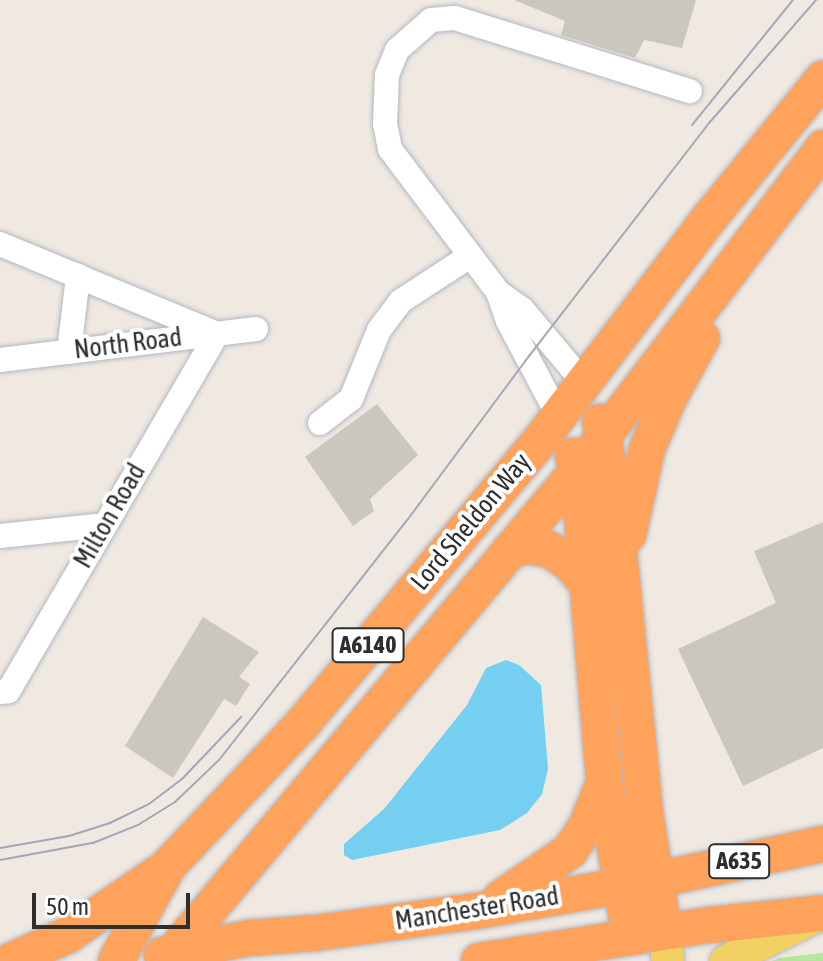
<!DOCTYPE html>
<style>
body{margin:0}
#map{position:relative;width:823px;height:961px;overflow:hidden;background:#efe9e1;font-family:"Asap Condensed",sans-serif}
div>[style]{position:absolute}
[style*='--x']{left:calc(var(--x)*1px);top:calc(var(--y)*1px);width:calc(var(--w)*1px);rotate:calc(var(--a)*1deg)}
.green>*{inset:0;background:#b6e59e}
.water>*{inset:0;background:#75cff0}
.building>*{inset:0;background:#cbc7bf}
.roads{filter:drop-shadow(0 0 2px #b4b7c1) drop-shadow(0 0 2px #b4b7c1)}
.minor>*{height:24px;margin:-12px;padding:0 12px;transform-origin:12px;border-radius:12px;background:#fff}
.major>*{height:32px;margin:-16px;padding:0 16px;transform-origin:16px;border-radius:16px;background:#f2d163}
.highway>*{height:36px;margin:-18px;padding:0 18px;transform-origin:18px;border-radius:18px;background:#ffa35c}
.tram>*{height:2px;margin:-1px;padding:0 1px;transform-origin:1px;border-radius:1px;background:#a3a6b8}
span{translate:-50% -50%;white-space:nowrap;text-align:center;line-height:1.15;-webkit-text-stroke:8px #fff;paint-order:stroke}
.shield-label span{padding:2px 6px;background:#fff;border:2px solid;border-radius:6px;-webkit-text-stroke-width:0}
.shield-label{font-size:24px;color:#2e2e2e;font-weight:700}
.street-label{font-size:26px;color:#2e2e2e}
.scale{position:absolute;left:32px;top:893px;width:158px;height:36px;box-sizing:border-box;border:4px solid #2e2e2e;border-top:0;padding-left:10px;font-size:24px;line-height:28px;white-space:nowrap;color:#2e2e2e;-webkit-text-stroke:6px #fff;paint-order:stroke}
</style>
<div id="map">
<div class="green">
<div style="clip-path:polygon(823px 953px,823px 961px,772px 961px,779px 958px)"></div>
</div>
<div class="water">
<div style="clip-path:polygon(506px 660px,519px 665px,541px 685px,548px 769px,542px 794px,527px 813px,500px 830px,352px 860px,344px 855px,344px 844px,384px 809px,467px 705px,486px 668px)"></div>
</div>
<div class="building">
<div style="clip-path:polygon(514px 0,696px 0,682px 48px,644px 40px,635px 58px,561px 35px,565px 21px)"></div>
<div style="clip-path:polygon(377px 404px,418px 455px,370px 499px,374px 511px,353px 526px,305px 457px)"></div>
<div style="clip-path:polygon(823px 522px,823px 748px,743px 786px,678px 649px,776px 603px,754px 551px)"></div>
<div style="clip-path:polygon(203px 617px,259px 652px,239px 677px,250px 684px,236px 706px,224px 699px,173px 778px,125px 746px)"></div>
</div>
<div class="roads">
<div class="minor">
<div style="--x:0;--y:244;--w:235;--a:22.5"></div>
<div style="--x:217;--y:334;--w:414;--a:120.3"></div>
<div style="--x:8;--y:691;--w:8;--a:173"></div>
<div style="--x:498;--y:292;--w:31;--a:71"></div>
<div style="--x:508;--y:321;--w:109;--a:62"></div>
<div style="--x:69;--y:352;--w:77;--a:-83.2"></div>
<div style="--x:0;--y:360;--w:258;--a:-6.9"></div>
<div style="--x:585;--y:384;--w:98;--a:-130"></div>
<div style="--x:522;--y:309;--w:29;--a:-145"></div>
<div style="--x:498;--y:292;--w:179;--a:-127.1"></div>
<div style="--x:390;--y:149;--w:25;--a:-101"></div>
<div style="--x:385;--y:124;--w:49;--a:-87.7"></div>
<div style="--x:387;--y:75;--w:27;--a:-68"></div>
<div style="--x:397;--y:50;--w:45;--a:-41.4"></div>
<div style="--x:431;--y:20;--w:24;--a:-5"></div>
<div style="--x:455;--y:18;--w:246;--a:17.3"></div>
<div style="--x:320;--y:423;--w:39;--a:-38"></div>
<div style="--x:351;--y:399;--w:74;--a:-67.9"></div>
<div style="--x:379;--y:330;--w:36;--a:-53"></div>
<div style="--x:401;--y:301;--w:82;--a:-33.1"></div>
<div style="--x:0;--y:536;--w:106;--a:-6"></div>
</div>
<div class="major">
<div style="--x:664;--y:932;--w:29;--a:82"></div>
<div style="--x:726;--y:961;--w:97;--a:-26.3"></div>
</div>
<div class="highway">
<div style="--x:600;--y:422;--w:60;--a:78.5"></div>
<div style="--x:612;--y:481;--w:333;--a:84.3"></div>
<div style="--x:645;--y:812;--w:121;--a:81"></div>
<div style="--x:573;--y:456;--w:15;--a:70"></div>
<div style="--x:578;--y:470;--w:311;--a:85.2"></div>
<div style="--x:604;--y:780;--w:159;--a:80.6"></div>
<div style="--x:628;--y:535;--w:88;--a:-77.5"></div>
<div style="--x:647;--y:449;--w:56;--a:-66.7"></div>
<div style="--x:669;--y:398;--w:68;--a:-61.2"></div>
<div style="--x:511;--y:549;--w:19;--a:-9"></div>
<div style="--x:530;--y:546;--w:20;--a:11"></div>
<div style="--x:550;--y:550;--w:22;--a:34"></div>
<div style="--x:568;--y:562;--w:27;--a:48"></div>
<div style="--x:501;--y:898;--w:83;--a:-34.3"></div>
<div style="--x:570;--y:851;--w:31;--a:-57"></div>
<div style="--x:587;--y:825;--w:46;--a:-68.4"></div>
<div style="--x:162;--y:955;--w:89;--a:-11.1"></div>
<div style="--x:249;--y:938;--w:66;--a:-4.3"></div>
<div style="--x:315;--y:933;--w:169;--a:-7.8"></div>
<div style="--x:482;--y:910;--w:177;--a:-9.8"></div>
<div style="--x:656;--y:880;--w:171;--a:-12.2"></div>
<div style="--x:11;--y:961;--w:63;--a:-24.5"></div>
<div style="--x:68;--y:935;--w:108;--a:-34.4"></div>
<div style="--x:116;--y:961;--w:108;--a:-61.3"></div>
<div style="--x:168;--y:866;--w:198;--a:-46.6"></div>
<div style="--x:304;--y:722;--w:364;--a:-50"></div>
<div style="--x:538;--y:443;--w:287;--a:-52.7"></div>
<div style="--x:712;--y:215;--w:176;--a:-50.8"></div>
<div style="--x:166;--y:961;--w:641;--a:-50"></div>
<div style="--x:578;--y:470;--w:405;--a:-52.7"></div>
<div style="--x:479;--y:961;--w:234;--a:-8.9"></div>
<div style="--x:710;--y:925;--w:114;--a:-6.1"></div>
</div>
</div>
<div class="tram">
<div style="--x:692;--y:125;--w:161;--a:-51.1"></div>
<div style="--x:0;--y:848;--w:70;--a:-9.9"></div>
<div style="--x:69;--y:836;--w:43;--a:-17.6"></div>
<div style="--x:110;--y:823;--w:43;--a:-26"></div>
<div style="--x:149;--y:804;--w:41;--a:-37.1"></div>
<div style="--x:182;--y:779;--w:86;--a:-46.4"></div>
<div style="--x:0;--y:860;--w:95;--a:-10.4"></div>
<div style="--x:93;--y:843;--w:48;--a:-21.8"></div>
<div style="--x:138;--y:825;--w:44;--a:-31.9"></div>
<div style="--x:175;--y:802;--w:61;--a:-43.7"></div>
<div style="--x:219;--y:760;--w:306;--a:-51.9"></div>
<div style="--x:408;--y:519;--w:203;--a:-53.4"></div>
<div style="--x:529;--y:356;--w:296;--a:-52.3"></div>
<div style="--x:710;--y:122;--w:162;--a:-49"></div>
</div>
<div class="shield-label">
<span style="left:368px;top:645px">A6140</span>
<span style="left:739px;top:861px">A635</span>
</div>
<div class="street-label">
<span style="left:128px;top:344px;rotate:-7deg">North Road</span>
<span style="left:110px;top:516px;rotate:-60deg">Milton Road</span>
<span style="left:471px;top:522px;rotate:-50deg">Lord Sheldon Way</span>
<span style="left:477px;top:909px;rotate:-9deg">Manchester Road</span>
</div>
<div class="scale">50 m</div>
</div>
